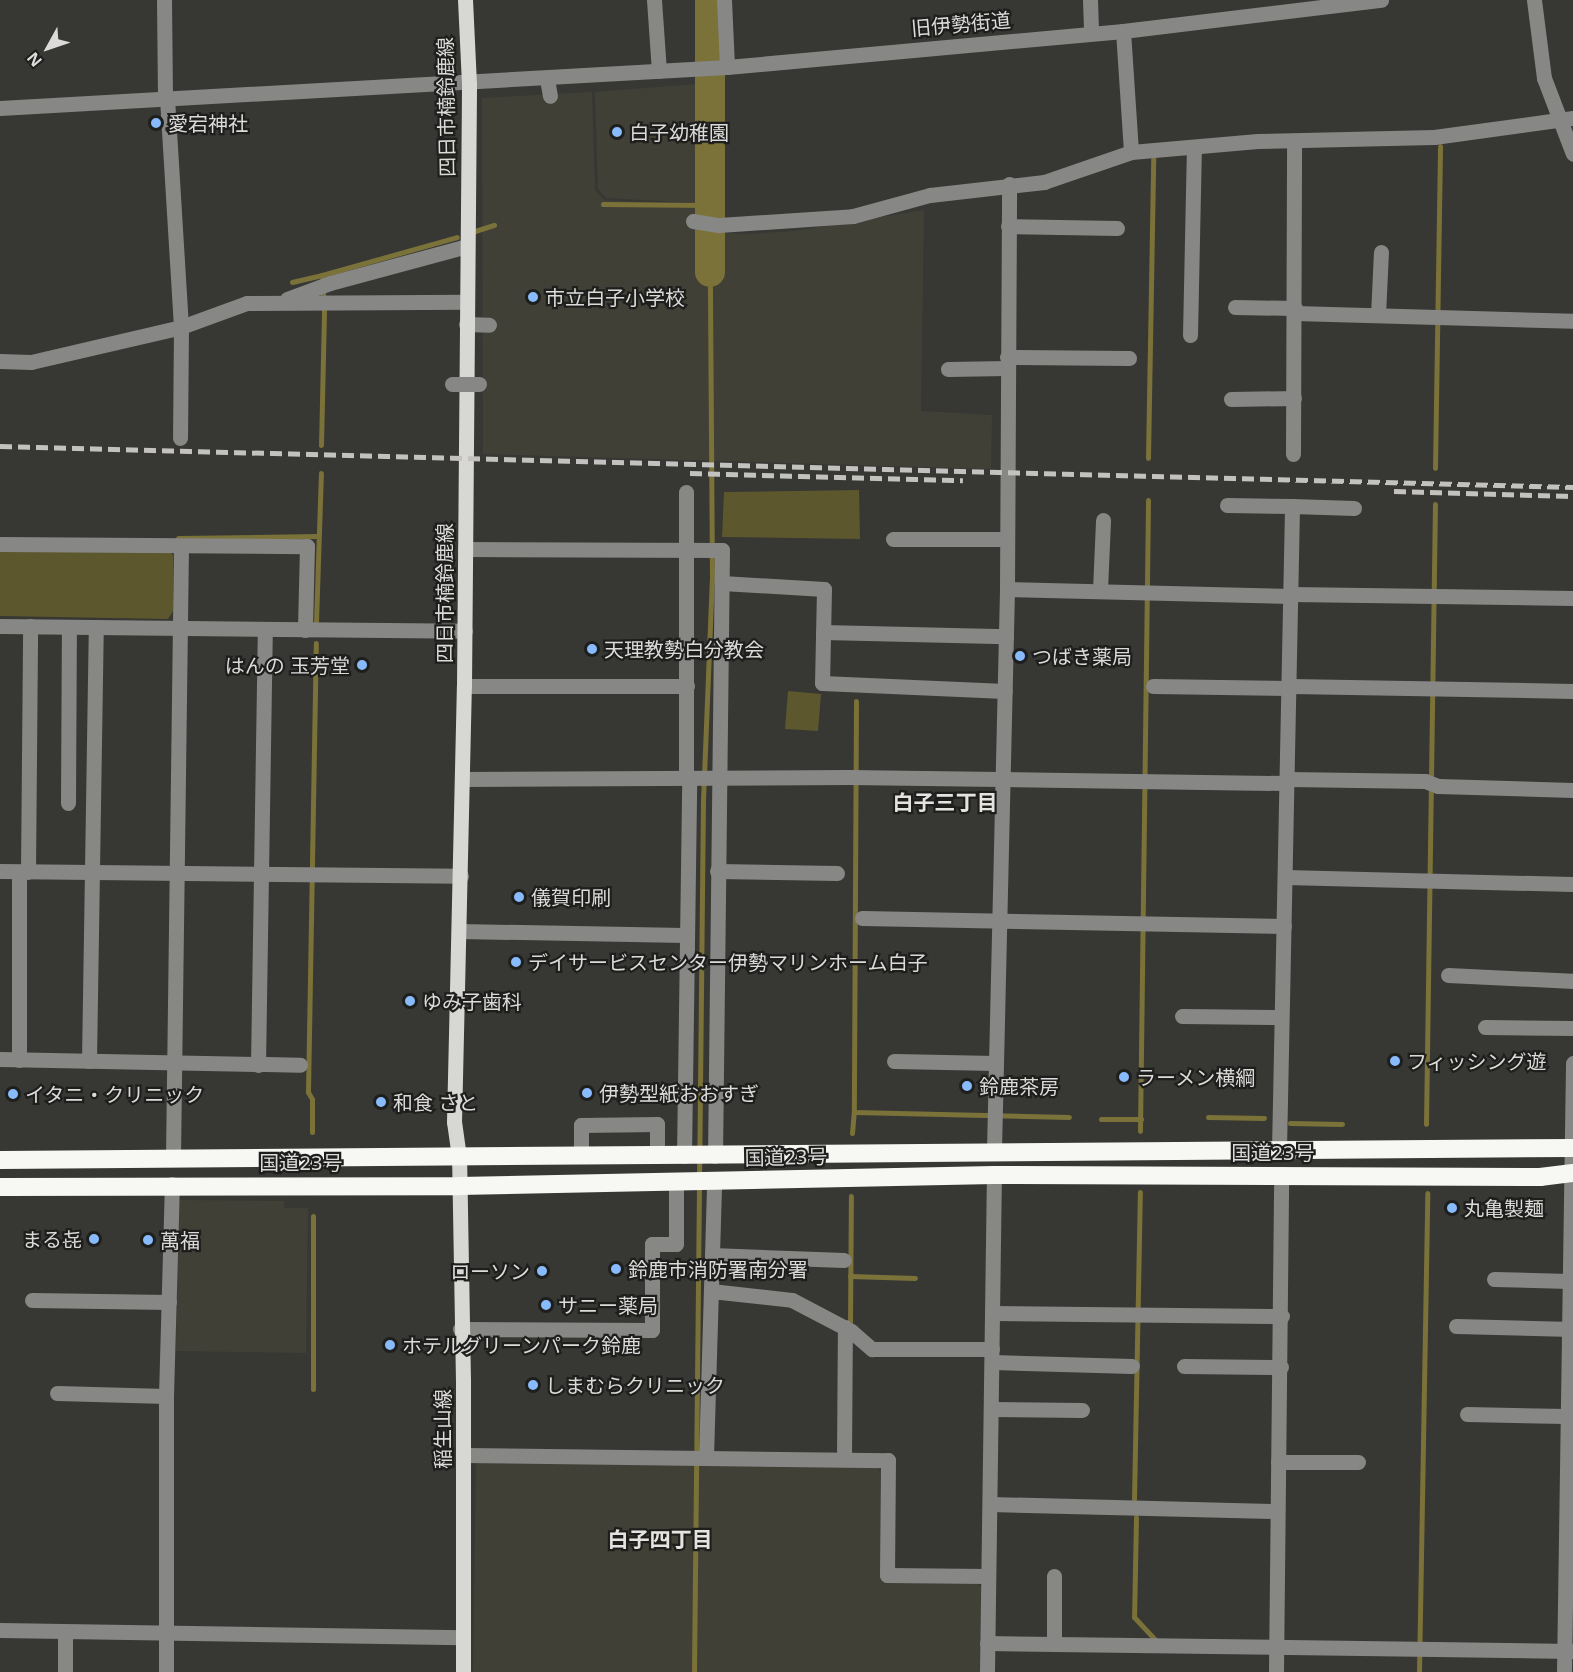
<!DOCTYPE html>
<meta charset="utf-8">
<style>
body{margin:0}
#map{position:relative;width:1573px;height:1672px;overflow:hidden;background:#373734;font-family:"Noto Sans","Noto Sans JP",sans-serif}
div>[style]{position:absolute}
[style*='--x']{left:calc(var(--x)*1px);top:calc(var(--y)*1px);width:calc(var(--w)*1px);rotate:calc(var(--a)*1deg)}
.built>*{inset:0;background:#414037}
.green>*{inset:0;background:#5d572d}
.stream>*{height:5px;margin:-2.5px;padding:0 2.5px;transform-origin:2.5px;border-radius:2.5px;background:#7a7239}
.river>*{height:30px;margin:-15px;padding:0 15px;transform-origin:15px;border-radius:15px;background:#7a7239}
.minor>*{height:15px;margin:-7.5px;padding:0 7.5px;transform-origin:7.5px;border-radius:7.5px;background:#878786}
.major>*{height:15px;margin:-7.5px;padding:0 7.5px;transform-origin:7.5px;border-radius:7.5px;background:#d7d7d4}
.highway>*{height:18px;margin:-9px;padding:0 9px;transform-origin:9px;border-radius:9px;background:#f7f7f3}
.rail>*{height:4.5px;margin-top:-2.25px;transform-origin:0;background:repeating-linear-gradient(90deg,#c3c2c1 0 12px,transparent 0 18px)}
.minor-bridge>*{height:15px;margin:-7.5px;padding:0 7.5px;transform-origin:7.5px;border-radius:7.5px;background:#878786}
.dots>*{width:16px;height:16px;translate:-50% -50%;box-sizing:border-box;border:3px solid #1e1e1d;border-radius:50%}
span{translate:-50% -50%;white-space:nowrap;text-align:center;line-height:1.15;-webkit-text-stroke:4.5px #1e1e1d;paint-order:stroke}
.street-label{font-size:20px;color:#dcdbda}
.poi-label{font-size:20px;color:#dcdbda}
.left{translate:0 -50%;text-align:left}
.right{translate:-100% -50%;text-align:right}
.neighbourhood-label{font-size:21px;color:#e4e3e0;font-weight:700}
.north{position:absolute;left:18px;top:18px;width:60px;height:60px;-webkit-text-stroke:4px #1e1e1d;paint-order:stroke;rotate:230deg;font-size:16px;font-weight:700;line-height:24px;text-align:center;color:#dcdbda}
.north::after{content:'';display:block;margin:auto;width:21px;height:27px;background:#dcdbda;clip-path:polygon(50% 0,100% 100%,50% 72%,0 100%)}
</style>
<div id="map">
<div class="built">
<div style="clip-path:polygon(696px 84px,697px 203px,606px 198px,598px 189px,595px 92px)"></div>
<div style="clip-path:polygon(592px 92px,595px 190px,604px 200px,696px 206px,695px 232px,746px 234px,794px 231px,924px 210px,921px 411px,992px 415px,991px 469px,483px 454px,482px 98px)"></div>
<div style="clip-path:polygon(178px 1200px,284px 1201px,284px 1208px,308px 1208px,306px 1353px,176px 1351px)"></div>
<div style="clip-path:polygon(476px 1461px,876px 1463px,880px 1472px,880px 1579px,976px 1581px,981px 1588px,980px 1672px,473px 1672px)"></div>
</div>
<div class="green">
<div style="clip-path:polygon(859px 490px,860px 539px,722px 537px,724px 492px)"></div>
<div style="clip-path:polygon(0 549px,165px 549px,173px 555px,173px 611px,168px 619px,0 616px)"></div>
<div style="clip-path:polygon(788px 691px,821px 694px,818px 731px,785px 729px)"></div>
</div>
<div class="stream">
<div style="--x:603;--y:204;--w:107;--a:0.5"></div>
<div style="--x:475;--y:231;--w:20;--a:-18"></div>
<div style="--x:292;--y:282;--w:31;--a:-13"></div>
<div style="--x:321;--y:445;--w:133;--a:-88.7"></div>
<div style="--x:324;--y:312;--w:37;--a:-93"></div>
<div style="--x:322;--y:275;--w:140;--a:-15.7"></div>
<div style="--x:1148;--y:458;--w:300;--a:-89"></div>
<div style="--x:1435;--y:468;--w:322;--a:-89.1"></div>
<div style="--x:178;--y:538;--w:140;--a:-0.8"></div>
<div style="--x:316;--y:622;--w:149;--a:-88.1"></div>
<div style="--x:856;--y:701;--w:411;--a:90.3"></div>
<div style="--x:854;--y:1112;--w:215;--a:1.3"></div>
<div style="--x:1208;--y:1117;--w:56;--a:1"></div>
<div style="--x:1101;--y:1119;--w:40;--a:0"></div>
<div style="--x:1290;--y:1123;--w:52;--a:1.1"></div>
<div style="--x:1426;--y:1124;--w:620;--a:-89.17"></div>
<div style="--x:1140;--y:1131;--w:631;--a:-89.27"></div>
<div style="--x:312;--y:1132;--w:33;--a:-90"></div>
<div style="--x:312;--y:1099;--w:8;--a:-120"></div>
<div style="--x:308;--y:1092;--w:449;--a:-89"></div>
<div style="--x:852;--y:1133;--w:21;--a:-85"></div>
<div style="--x:850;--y:1276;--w:65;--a:1.8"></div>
<div style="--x:850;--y:1326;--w:130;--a:-89.6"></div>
<div style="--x:313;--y:1389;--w:173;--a:-90"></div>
<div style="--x:1134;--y:1499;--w:307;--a:-88.9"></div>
<div style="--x:1136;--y:1517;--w:100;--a:91.1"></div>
<div style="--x:1134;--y:1617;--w:33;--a:47"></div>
<div style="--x:694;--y:1672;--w:872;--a:-89.41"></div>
<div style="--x:703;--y:800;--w:220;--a:-87.7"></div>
<div style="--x:712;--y:580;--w:308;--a:-90.4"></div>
<div style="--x:1419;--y:1672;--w:479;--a:-89"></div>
</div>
<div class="river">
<div style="--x:710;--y:272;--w:272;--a:-90"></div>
</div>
<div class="minor">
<div style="--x:164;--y:0;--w:98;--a:89.4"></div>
<div style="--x:654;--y:0;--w:71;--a:86"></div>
<div style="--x:724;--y:0;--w:67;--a:87.4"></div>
<div style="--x:1090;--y:0;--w:33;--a:88"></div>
<div style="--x:1534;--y:0;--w:79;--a:82.7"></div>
<div style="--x:1544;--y:78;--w:81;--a:69.1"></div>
<div style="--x:1123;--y:31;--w:121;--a:86.2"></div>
<div style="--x:547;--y:79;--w:17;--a:80"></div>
<div style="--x:167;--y:98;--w:229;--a:86.5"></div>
<div style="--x:181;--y:327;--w:111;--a:90.5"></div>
<div style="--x:0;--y:108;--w:728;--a:-3.23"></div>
<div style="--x:727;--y:67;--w:398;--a:-5.2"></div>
<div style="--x:1123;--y:31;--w:260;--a:-6.9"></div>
<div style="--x:693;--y:221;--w:26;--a:9"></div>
<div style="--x:719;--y:225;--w:134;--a:-3.8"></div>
<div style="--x:853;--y:216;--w:80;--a:-15.3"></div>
<div style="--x:930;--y:195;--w:115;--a:-6.5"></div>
<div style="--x:1044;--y:182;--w:92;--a:-19"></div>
<div style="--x:1131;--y:152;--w:127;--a:-5"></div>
<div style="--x:1258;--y:141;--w:176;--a:-1.3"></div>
<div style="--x:1434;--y:137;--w:140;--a:-7.8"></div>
<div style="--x:1008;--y:226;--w:109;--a:1.1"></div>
<div style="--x:287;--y:299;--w:46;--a:-20.4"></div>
<div style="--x:330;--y:283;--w:142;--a:-15.1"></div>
<div style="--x:1235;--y:307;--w:60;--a:1"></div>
<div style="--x:1295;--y:313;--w:278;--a:1.6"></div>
<div style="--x:1378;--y:315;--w:63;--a:-87.3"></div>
<div style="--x:466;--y:324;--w:23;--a:2"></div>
<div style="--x:1190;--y:335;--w:188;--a:-88.8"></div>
<div style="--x:1007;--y:357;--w:122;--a:0.5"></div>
<div style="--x:0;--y:361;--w:31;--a:2"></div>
<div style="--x:31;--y:362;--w:154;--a:-13.1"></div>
<div style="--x:181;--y:327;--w:70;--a:-20"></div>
<div style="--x:247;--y:303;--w:220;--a:-0.3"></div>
<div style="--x:948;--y:369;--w:58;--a:-1"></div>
<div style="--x:1231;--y:399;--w:63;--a:-0.9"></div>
<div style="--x:1293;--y:454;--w:312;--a:-89.8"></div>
<div style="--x:1227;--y:505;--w:65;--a:0.9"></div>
<div style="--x:893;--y:539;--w:112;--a:0"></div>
<div style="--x:0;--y:544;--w:307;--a:0.4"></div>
<div style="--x:307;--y:546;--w:84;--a:91.4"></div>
<div style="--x:465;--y:549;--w:257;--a:0.2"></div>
<div style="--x:722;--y:550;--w:606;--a:90.66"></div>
<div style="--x:722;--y:583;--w:102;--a:3.4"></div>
<div style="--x:824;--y:589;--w:94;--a:91.2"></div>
<div style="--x:822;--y:683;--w:183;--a:2.5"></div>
<div style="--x:1007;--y:589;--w:284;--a:1.4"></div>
<div style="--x:1100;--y:590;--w:70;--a:-87.5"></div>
<div style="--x:1291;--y:594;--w:282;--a:0.8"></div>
<div style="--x:0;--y:626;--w:465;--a:0.6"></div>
<div style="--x:823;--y:632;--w:183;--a:1.3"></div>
<div style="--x:464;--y:686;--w:223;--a:0"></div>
<div style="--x:1153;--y:686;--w:137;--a:0.8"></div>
<div style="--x:1290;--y:686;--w:283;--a:1"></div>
<div style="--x:463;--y:779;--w:386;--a:-0.3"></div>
<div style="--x:849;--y:777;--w:437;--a:0.8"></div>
<div style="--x:1288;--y:779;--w:137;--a:0.8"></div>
<div style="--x:1425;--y:781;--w:14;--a:21"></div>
<div style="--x:1438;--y:786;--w:135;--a:1.7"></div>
<div style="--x:68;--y:803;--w:176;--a:-89.7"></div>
<div style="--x:0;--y:871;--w:461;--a:0.6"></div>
<div style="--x:717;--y:871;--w:120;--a:1"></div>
<div style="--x:28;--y:872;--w:246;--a:-89.5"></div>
<div style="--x:1285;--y:877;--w:288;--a:1.4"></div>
<div style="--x:862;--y:918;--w:422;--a:1.1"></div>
<div style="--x:459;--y:931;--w:225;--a:1"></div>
<div style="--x:1448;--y:975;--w:125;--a:2.7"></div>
<div style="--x:1182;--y:1016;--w:99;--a:0.6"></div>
<div style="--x:1485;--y:1027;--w:88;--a:0.7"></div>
<div style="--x:0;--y:1059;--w:300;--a:1.1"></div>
<div style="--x:19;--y:1060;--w:188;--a:-90"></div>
<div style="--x:89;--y:1061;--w:434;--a:-89.1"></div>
<div style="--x:894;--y:1061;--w:101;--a:1.1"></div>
<div style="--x:258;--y:1065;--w:435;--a:-89.1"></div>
<div style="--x:994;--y:1150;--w:561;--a:-88.67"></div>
<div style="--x:1007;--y:589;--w:405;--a:-89.7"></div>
<div style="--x:1279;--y:1150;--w:644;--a:-88.84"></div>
<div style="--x:1292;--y:506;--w:62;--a:1.8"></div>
<div style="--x:581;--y:1155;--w:30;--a:-90"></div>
<div style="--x:581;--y:1125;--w:76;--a:-0.8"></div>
<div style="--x:657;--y:1124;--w:29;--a:90"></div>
<div style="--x:684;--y:1156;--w:377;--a:-89.2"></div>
<div style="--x:689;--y:779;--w:7;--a:-117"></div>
<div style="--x:686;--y:773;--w:281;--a:-90"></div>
<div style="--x:173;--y:1157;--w:610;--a:-89.25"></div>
<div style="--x:712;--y:1255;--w:132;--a:2.2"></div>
<div style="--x:1494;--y:1279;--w:75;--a:1.5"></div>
<div style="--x:711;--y:1291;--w:81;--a:6.3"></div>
<div style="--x:792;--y:1300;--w:67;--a:27.7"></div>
<div style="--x:851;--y:1331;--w:28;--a:41"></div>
<div style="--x:872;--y:1349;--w:120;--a:0"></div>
<div style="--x:32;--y:1300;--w:137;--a:0.8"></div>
<div style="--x:992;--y:1313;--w:290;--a:0.6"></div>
<div style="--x:1456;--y:1326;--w:117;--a:1.5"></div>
<div style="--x:460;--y:1329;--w:192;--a:0.3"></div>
<div style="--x:652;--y:1330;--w:86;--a:-90"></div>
<div style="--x:652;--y:1244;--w:24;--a:0"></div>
<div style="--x:676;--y:1244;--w:63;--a:-90"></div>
<div style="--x:992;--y:1362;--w:140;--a:1.6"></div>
<div style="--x:1184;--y:1366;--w:97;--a:0.6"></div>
<div style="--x:57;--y:1393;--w:109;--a:1.6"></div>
<div style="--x:991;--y:1409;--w:91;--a:0.6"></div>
<div style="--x:1467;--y:1414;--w:99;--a:1.2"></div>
<div style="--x:464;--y:1455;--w:424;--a:0.7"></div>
<div style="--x:888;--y:1460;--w:115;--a:90.5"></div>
<div style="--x:887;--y:1575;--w:100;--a:0.6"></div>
<div style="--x:706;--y:1457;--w:276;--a:-88.3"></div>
<div style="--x:844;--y:1458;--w:131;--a:-89.6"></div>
<div style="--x:1278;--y:1462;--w:80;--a:0"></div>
<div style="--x:990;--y:1504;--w:286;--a:1.4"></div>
<div style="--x:0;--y:1630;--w:463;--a:0.9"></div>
<div style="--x:65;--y:1632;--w:40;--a:90"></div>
<div style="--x:987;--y:1643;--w:585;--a:0.78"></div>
<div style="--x:1054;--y:1643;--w:67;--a:-90"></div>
<div style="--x:166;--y:1672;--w:276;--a:-90"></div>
<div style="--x:166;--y:1396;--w:212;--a:-88.4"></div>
<div style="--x:987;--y:1672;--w:497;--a:-89.2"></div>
<div style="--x:1276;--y:1672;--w:498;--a:-89.4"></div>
<div style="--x:1564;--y:1672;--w:609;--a:-89.15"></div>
</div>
<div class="major">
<div style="--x:463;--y:1672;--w:291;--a:-90"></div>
<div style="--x:463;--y:1381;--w:224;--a:-91"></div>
<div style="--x:459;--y:1157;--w:35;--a:-98"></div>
<div style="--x:454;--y:1122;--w:436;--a:-88.7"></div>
<div style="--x:464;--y:686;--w:602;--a:-89.52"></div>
<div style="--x:469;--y:84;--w:84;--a:-92.7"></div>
</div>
<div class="highway">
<div style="--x:0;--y:1160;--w:1573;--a:-0.44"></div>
<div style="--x:0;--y:1187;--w:459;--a:-0.1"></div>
<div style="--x:459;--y:1186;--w:535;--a:-1.18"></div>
<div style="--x:994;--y:1175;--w:546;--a:0.21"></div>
<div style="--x:1540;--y:1177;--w:33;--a:-7"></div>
</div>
<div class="rail">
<div style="--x:0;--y:446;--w:1574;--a:1.49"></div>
<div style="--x:690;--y:473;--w:273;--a:1.5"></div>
<div style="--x:1394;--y:491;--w:179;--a:1.6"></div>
</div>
<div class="minor-bridge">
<div style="--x:452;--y:384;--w:27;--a:0"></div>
</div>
<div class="dots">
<div style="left:156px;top:123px;background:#87bbfb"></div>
<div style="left:617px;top:132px;background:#87bbfb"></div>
<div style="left:533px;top:297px;background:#87bbfb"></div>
<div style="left:592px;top:649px;background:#87bbfb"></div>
<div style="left:1020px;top:656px;background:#87bbfb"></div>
<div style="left:362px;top:665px;background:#87bbfb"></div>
<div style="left:519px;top:897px;background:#87bbfb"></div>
<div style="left:516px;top:962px;background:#87bbfb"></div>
<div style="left:410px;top:1001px;background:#87bbfb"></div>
<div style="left:1395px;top:1061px;background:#87bbfb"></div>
<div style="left:1124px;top:1077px;background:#87bbfb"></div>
<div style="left:967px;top:1086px;background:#87bbfb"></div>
<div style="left:587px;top:1093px;background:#87bbfb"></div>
<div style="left:13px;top:1094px;background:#87bbfb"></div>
<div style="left:381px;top:1102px;background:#87bbfb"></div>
<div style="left:1452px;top:1208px;background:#87bbfb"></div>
<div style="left:94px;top:1239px;background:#87bbfb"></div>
<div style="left:148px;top:1240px;background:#87bbfb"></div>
<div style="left:616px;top:1269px;background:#87bbfb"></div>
<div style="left:542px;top:1271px;background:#87bbfb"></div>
<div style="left:546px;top:1305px;background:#87bbfb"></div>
<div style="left:390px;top:1345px;background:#87bbfb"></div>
<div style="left:533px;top:1385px;background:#87bbfb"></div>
</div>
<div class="street-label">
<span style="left:961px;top:24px;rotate:-5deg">旧伊勢街道</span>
<span style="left:446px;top:107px;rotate:-91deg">四日市楠鈴鹿線</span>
<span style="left:444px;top:593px;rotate:-90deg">四日市楠鈴鹿線</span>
<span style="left:1273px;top:1152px">国道23号</span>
<span style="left:786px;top:1157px;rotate:-1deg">国道23号</span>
<span style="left:301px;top:1162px">国道23号</span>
<span style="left:442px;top:1429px;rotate:-90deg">稲生山線</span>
</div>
<div class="poi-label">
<span class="left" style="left:168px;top:123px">愛宕神社</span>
<span class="left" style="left:629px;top:132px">白子幼稚園</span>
<span class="left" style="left:545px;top:297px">市立白子小学校</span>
<span class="left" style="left:604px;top:649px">天理教勢白分教会</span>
<span class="left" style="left:1032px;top:656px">つばき薬局</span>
<span class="right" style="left:350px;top:665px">はんの 玉芳堂</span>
<span class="left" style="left:531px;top:897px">儀賀印刷</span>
<span class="left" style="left:528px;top:962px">デイサービスセンター伊勢マリンホーム白子</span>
<span class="left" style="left:422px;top:1001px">ゆみ子歯科</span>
<span class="left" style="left:1407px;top:1061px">フィッシング遊</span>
<span class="left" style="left:1136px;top:1077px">ラーメン横綱</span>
<span class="left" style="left:979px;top:1086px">鈴鹿茶房</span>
<span class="left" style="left:599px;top:1093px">伊勢型紙おおすぎ</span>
<span class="left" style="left:25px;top:1094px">イタニ・クリニック</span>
<span class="left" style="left:393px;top:1102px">和食 さと</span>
<span class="left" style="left:1464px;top:1208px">丸亀製麺</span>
<span class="right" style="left:82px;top:1239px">まる㐂</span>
<span class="left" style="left:160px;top:1240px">萬福</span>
<span class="left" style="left:628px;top:1269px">鈴鹿市消防署南分署</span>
<span class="right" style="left:530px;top:1271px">ローソン</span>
<span class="left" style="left:558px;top:1305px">サニー薬局</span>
<span class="left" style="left:402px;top:1345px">ホテルグリーンパーク鈴鹿</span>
<span class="left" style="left:545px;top:1385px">しまむらクリニック</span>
</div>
<div class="neighbourhood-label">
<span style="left:945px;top:802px">白子三丁目</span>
<span style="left:660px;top:1539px">白子四丁目</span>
</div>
<div class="north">N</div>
</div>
